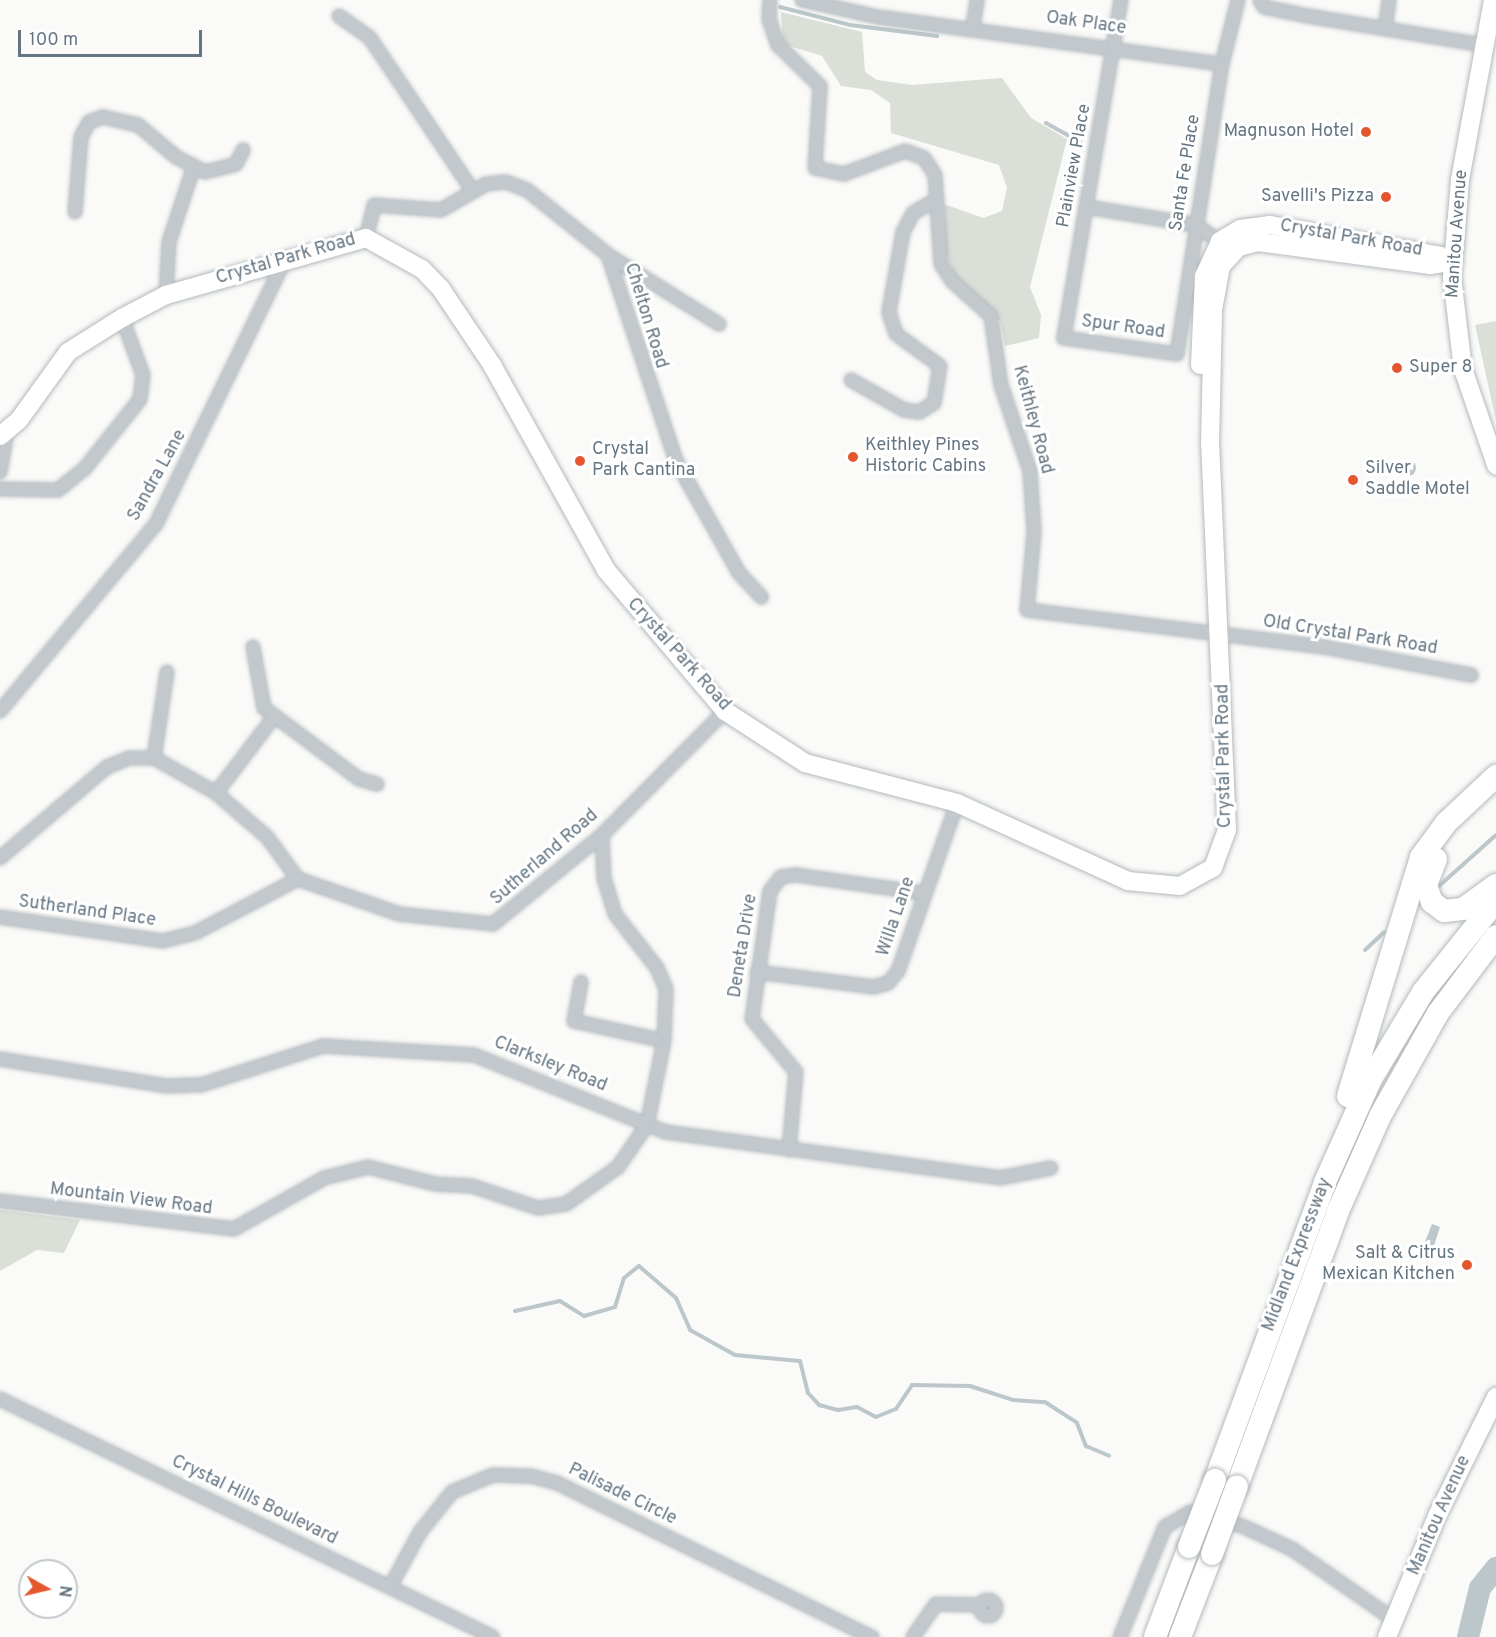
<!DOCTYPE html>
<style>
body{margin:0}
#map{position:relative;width:1496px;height:1637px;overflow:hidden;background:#fafaf8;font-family:Overpass,sans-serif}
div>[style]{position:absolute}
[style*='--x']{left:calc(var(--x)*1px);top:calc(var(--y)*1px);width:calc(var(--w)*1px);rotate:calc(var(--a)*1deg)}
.green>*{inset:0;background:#dadfd7}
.water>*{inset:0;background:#bbc7cb}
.round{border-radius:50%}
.stream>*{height:4px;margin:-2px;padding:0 2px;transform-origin:2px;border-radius:2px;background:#bbc7cb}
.river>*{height:22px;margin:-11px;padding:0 11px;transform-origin:11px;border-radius:11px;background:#bbc7cb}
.roads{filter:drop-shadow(0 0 2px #b3babf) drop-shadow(0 0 2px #b3babf)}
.street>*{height:12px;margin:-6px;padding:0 6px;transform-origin:6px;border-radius:6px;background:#c3c8cc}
.street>.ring{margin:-6px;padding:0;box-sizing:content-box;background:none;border:12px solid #c3c8cc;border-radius:50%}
.secondary>*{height:18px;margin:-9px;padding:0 9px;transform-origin:9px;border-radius:9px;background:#fff}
.highway>*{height:22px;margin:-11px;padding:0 11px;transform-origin:11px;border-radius:11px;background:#fff}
.bridges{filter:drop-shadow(0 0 2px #b4b9bd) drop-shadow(0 0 2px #b4b9bd)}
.highway-bridge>*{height:22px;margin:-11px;padding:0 11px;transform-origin:11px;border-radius:11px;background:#fff}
.dots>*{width:16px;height:16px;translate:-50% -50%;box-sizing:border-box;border:3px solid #fff;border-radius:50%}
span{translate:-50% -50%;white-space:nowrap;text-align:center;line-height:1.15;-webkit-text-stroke:6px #fff;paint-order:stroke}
.street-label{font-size:18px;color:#657683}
.poi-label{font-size:18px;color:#657683}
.right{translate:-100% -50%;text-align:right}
.left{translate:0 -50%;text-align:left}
.north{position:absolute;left:18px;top:1559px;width:60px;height:60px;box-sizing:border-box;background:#fff;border:2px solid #c1c8cd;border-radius:50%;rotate:98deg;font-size:16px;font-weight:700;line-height:24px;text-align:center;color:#657683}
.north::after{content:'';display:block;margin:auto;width:21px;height:27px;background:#e4572e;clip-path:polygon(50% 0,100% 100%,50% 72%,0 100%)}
.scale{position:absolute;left:18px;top:30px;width:184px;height:27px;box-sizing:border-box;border:3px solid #657683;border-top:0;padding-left:8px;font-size:18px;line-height:21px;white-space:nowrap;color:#657683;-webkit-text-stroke:4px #fff;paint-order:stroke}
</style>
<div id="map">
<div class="green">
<div style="clip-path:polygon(781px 12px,862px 32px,865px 72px,877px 80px,912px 85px,1002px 78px,1031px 118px,1067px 139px,1030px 287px,1041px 315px,1039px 338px,1005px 346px,1000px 321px,954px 274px,946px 252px,944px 204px,983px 218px,1002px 211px,1007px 188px,999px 165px,891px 133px,890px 103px,871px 90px,841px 86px,822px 56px,783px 44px)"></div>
<div style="clip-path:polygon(1496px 321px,1496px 421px,1475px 325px)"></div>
<div style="clip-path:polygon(0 1210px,80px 1220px,64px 1253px,37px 1250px,0 1271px)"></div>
</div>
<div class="water">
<div class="round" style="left:1400px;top:460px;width:16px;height:16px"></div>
<div style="clip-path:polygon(1432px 1224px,1440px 1227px,1431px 1255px,1421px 1252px)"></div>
</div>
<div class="stream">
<div style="--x:780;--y:7;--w:72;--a:14.4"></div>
<div style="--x:850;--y:25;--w:88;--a:7.2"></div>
<div style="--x:1046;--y:123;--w:39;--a:29"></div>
<div style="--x:1439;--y:886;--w:76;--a:-41.8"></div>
<div style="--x:1365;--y:950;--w:26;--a:-43"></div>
<div style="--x:515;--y:1311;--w:46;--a:-12.5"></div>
<div style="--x:560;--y:1301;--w:28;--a:32"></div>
<div style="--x:584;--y:1316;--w:32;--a:-16"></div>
<div style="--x:615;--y:1307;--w:30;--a:-73"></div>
<div style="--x:624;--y:1278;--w:19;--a:-39"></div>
<div style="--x:639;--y:1266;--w:49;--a:40.9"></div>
<div style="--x:676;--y:1298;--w:35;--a:66"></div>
<div style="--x:690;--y:1330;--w:51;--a:29.1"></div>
<div style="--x:735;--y:1355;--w:65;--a:5.3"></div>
<div style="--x:800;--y:1361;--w:33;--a:76"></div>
<div style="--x:808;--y:1393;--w:16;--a:47"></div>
<div style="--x:819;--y:1405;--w:20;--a:15"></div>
<div style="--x:838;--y:1410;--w:19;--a:-9"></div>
<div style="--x:857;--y:1407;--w:21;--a:28"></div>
<div style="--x:876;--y:1417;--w:22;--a:-22"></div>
<div style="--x:896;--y:1409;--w:29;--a:-56"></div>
<div style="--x:912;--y:1385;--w:58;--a:1"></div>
<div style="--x:970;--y:1386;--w:45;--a:18"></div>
<div style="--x:1013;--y:1400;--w:32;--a:4"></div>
<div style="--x:1045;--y:1402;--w:38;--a:33"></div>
<div style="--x:1077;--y:1423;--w:25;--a:69"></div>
<div style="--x:1086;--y:1446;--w:25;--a:23"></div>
</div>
<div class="river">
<div style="--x:1468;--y:1637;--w:50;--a:-76.2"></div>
<div style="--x:1480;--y:1588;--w:26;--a:-51"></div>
</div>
<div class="roads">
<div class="street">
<div style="--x:770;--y:0;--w:19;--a:93"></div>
<div style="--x:769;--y:19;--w:28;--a:71"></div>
<div style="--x:778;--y:45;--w:59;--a:44.3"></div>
<div style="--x:820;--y:86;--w:82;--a:93.5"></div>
<div style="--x:815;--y:168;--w:30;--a:12"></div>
<div style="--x:844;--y:174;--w:65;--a:-20.7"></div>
<div style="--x:905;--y:151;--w:20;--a:20"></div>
<div style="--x:924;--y:158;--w:20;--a:57"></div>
<div style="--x:935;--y:175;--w:89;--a:86.1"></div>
<div style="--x:941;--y:264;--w:20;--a:57"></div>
<div style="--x:952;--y:281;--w:52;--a:41.9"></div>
<div style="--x:991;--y:316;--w:70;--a:81.8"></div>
<div style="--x:1001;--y:385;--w:91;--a:71.4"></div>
<div style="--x:1030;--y:471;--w:61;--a:86.2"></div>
<div style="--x:1034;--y:532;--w:78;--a:95.1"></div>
<div style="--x:1027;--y:610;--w:299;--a:7.1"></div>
<div style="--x:1324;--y:647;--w:150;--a:10.8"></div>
<div style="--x:802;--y:0;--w:78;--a:12.6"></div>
<div style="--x:878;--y:17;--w:347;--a:7.8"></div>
<div style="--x:1121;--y:0;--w:343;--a:99.6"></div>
<div style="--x:1064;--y:338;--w:114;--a:8.1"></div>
<div style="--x:1177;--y:354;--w:293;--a:-81.2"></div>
<div style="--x:1222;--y:64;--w:66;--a:-76"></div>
<div style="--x:1260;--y:0;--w:8;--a:60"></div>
<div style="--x:1264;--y:7;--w:45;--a:11.6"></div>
<div style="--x:1308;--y:16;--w:178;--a:9.4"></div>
<div style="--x:339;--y:16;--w:38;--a:35"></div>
<div style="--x:370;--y:38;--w:183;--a:56.1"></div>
<div style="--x:973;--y:26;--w:26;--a:-81"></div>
<div style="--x:1385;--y:29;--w:29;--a:-82"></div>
<div style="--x:1087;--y:207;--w:110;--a:9.4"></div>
<div style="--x:1196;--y:225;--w:35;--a:35"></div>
<div style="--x:75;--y:212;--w:75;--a:-85.4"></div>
<div style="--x:81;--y:137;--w:17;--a:-62"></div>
<div style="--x:89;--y:122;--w:15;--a:-20"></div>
<div style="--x:103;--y:117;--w:36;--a:13"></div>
<div style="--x:138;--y:125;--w:50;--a:40.1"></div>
<div style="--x:176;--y:157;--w:33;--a:27"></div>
<div style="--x:205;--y:172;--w:32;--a:-14"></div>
<div style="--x:236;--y:164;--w:16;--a:-63"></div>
<div style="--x:366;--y:238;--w:34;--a:-76"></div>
<div style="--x:374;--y:205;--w:67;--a:4.3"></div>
<div style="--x:441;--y:210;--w:52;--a:-30"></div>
<div style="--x:486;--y:184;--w:20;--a:-6"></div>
<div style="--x:506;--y:182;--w:22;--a:21"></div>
<div style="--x:527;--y:190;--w:104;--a:38.7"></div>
<div style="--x:608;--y:255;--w:217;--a:71.7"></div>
<div style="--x:676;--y:461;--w:129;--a:60.6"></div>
<div style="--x:739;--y:573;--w:33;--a:47"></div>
<div style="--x:608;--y:255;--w:131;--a:31.9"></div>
<div style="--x:166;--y:295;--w:53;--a:-86.8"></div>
<div style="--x:169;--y:242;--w:77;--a:-71.8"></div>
<div style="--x:851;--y:380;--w:61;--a:29.5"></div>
<div style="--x:904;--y:410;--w:15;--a:8"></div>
<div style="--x:919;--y:412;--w:17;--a:-31"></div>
<div style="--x:934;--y:403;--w:37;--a:-81"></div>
<div style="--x:940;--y:366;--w:54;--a:-144"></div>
<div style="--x:896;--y:334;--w:23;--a:-108"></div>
<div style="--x:889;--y:312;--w:81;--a:-80.1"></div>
<div style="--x:903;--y:232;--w:21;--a:-62"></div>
<div style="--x:913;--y:213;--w:24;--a:-30"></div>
<div style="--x:0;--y:472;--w:41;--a:-80.1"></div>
<div style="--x:0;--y:489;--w:58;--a:1"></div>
<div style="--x:58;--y:490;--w:36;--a:-39"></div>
<div style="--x:86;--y:467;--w:87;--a:-51.5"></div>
<div style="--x:140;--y:399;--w:24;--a:-83"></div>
<div style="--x:143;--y:375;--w:61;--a:-110.2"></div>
<div style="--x:253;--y:647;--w:62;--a:79.8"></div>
<div style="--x:264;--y:708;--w:119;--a:36.8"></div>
<div style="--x:359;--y:779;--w:19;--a:16"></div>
<div style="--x:0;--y:711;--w:244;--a:-50.2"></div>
<div style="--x:156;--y:524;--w:294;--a:-64"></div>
<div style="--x:154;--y:758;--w:87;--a:-81.4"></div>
<div style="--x:216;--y:793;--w:96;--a:-52.7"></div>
<div style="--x:0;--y:858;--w:140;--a:-40.4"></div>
<div style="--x:107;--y:767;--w:24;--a:-22"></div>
<div style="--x:129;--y:758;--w:25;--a:0"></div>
<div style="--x:154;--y:758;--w:71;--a:29.4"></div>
<div style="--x:216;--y:793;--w:67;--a:40.8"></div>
<div style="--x:267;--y:837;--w:52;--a:53.6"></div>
<div style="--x:298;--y:879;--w:107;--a:19.1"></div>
<div style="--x:399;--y:914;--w:95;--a:6.1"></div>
<div style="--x:493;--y:924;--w:141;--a:-39.2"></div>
<div style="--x:602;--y:835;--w:175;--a:-45.2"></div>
<div style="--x:0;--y:917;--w:165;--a:8.4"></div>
<div style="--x:163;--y:941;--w:33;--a:-14"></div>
<div style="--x:195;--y:933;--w:116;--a:-27.7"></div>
<div style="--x:757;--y:972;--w:118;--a:7.3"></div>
<div style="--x:874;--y:987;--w:15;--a:-16"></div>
<div style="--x:888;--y:983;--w:16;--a:-50"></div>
<div style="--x:898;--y:971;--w:178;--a:-70.6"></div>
<div style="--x:581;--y:982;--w:40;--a:100"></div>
<div style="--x:574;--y:1021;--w:92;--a:12.5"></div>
<div style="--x:0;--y:1059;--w:168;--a:9.2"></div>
<div style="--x:166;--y:1086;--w:35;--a:-2"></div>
<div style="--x:201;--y:1085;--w:128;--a:-17.7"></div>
<div style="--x:323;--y:1046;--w:151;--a:3.4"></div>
<div style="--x:474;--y:1055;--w:207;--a:21.9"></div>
<div style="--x:666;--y:1132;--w:337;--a:7.8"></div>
<div style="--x:1000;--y:1178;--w:52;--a:-11.1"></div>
<div style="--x:789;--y:1150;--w:78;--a:-84.9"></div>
<div style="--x:796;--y:1072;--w:69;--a:-129.7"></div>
<div style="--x:752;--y:1019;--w:129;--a:-82"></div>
<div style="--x:770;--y:891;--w:18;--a:-52"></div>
<div style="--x:781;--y:877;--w:15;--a:-8"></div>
<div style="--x:796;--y:875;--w:128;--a:8.1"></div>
<div style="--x:0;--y:1201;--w:236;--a:6.8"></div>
<div style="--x:234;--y:1229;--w:103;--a:-29.5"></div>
<div style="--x:324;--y:1178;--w:45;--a:-14"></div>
<div style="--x:368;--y:1167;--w:69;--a:14.2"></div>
<div style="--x:435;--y:1184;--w:37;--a:3"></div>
<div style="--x:472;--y:1186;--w:70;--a:18.4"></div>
<div style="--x:538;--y:1208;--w:28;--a:-8"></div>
<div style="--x:566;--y:1204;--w:64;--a:-35.4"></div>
<div style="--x:618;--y:1167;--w:51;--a:-55.4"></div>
<div style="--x:647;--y:1125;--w:86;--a:-78.6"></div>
<div style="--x:664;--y:1041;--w:52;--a:-87.8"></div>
<div style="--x:666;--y:989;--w:23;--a:-113"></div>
<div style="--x:657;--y:968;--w:68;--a:-127.9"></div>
<div style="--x:615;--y:914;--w:38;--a:-107"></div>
<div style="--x:604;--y:878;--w:43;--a:-92.7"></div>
<div style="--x:0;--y:1399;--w:547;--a:25.77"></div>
<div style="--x:390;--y:1587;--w:63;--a:-61.4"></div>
<div style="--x:420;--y:1532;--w:51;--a:-51.3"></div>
<div style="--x:452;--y:1492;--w:44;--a:-22.5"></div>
<div style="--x:493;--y:1475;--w:38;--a:2"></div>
<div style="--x:531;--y:1476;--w:27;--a:15"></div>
<div style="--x:557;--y:1483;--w:351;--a:26.1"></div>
<div class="ring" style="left:980px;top:1600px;width:4px;height:4px"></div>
<div style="--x:913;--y:1637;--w:40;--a:-55.1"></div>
<div style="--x:936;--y:1604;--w:45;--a:1.3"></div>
<div style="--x:1120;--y:1637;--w:119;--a:-67.8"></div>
<div style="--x:1165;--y:1527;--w:29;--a:-31"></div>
<div style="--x:1190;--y:1512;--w:54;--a:15.1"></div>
<div style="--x:1242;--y:1526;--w:55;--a:24.7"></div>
<div style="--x:1292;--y:1549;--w:124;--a:34.8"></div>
</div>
<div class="secondary">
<div style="--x:1493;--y:0;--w:183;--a:100.4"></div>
<div style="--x:1460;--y:180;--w:97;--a:94.7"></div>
<div style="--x:1452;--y:277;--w:93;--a:83.2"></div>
<div style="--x:1463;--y:369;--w:102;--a:71"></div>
<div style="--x:1200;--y:365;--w:89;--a:-87.4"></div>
<div style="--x:1204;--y:276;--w:38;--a:-65"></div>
<div style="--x:1220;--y:241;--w:23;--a:-31"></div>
<div style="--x:1240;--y:229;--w:30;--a:-8"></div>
<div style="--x:1270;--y:225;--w:174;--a:10.3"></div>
<div style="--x:0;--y:436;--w:25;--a:-40"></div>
<div style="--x:19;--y:420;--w:84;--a:-54.2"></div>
<div style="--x:68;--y:352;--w:64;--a:-32.2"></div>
<div style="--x:122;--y:318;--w:50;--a:-27.6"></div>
<div style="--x:166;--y:295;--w:208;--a:-15.9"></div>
<div style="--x:366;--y:238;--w:64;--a:29"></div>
<div style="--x:422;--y:269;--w:28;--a:46"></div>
<div style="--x:441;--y:289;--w:92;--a:56.1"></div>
<div style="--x:492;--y:365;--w:235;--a:60.9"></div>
<div style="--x:606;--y:570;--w:185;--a:49.8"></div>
<div style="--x:725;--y:711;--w:95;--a:33"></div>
<div style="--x:805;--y:763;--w:157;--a:14.7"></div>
<div style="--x:957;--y:803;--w:188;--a:24.5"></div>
<div style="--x:1128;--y:881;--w:52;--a:5.5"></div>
<div style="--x:1180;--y:886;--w:38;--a:-29"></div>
<div style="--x:1213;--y:868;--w:40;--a:-69.8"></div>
<div style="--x:1227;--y:830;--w:386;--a:-92.5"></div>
<div style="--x:1210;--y:444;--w:134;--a:-88.7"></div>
<div style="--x:1213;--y:310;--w:45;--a:-79.7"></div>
<div style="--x:1221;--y:266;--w:26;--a:-47"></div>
<div style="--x:1239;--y:247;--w:20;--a:-15"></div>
<div style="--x:1258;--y:242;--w:174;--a:7.6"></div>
<div style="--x:1430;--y:265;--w:24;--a:-9"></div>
<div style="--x:1387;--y:1637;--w:133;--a:-67.5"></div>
<div style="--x:1438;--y:1514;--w:131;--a:-63.6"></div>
</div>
<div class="highway">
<div style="--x:1436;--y:859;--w:28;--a:111"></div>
<div style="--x:1426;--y:885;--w:18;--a:71"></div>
<div style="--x:1432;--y:902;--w:15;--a:37"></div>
<div style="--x:1444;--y:911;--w:19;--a:-6"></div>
<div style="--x:1463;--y:909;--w:41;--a:-36"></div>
<div style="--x:1348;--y:1096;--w:250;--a:-73"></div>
<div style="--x:1421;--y:857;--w:42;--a:-53.7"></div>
<div style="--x:1446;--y:823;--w:69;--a:-43.2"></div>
<div style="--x:1215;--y:1480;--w:318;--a:-69.7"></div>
<div style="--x:1325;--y:1182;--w:113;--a:-65.9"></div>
<div style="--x:1371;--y:1079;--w:101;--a:-59.1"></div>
<div style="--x:1423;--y:992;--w:117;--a:-51.3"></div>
<div style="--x:1237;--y:1486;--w:293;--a:-69.8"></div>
<div style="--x:1338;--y:1211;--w:104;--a:-66.1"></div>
<div style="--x:1380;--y:1116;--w:118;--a:-60.6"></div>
<div style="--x:1438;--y:1013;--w:96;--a:-53"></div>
<div style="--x:1155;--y:1637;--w:96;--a:-69.3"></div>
<div style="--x:1180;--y:1637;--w:89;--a:-68.9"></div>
</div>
</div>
<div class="bridges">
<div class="highway-bridge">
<div style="--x:1189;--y:1547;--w:72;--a:-68.8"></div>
<div style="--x:1212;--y:1554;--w:72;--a:-69.8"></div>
</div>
</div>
<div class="dots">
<div style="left:1366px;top:132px;background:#e4572e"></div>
<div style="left:1386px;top:197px;background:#e4572e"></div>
<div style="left:1397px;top:368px;background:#e4572e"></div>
<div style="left:853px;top:457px;background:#e4572e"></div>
<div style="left:580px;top:461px;background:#e4572e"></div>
<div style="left:1353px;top:480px;background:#e4572e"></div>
<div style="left:1467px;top:1265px;background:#e4572e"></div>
</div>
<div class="street-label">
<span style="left:1086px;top:24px;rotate:8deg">Oak Place</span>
<span style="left:1075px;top:166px;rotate:-80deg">Plainview Place</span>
<span style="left:1186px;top:173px;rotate:-81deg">Santa Fe Place</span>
<span style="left:1458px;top:234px;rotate:-86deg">Manitou Avenue</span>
<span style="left:1351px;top:239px;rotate:10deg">Crystal Park Road</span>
<span style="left:286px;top:260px;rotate:-16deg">Crystal Park Road</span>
<span style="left:645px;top:316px;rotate:73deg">Chelton Road</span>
<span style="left:1123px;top:328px;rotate:8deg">Spur Road</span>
<span style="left:1032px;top:420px;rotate:75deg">Keithley Road</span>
<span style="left:158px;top:476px;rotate:-61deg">Sandra Lane</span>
<span style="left:1350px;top:636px;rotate:9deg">Old Crystal Park Road</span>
<span style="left:678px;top:655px;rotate:48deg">Crystal Park Road</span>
<span style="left:1225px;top:756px;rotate:-91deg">Crystal Park Road</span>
<span style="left:545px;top:858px;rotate:-41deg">Sutherland Road</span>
<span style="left:87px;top:912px;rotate:8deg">Sutherland Place</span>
<span style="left:897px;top:917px;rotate:-71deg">Willa Lane</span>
<span style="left:744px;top:946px;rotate:-81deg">Deneta Drive</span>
<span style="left:550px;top:1065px;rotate:22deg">Clarksley Road</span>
<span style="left:131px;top:1200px;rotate:7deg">Mountain View Road</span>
<span style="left:1298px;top:1255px;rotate:-69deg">Midland Expressway</span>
<span style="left:622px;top:1495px;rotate:26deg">Palisade Circle</span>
<span style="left:254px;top:1501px;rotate:26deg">Crystal Hills Boulevard</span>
<span style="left:1440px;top:1516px;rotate:-66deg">Manitou Avenue</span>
</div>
<div class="poi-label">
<span class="right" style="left:1354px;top:132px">Magnuson Hotel</span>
<span class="right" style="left:1374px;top:197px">Savelli's Pizza</span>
<span class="left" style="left:1409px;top:368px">Super 8</span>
<span class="left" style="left:865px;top:457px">Keithley Pines<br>Historic Cabins</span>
<span class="left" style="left:592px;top:461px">Crystal<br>Park Cantina</span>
<span class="left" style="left:1365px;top:480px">Silver<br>Saddle Motel</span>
<span class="right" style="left:1455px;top:1265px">Salt &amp; Citrus<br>Mexican Kitchen</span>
</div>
<div class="north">N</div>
<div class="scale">100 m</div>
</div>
